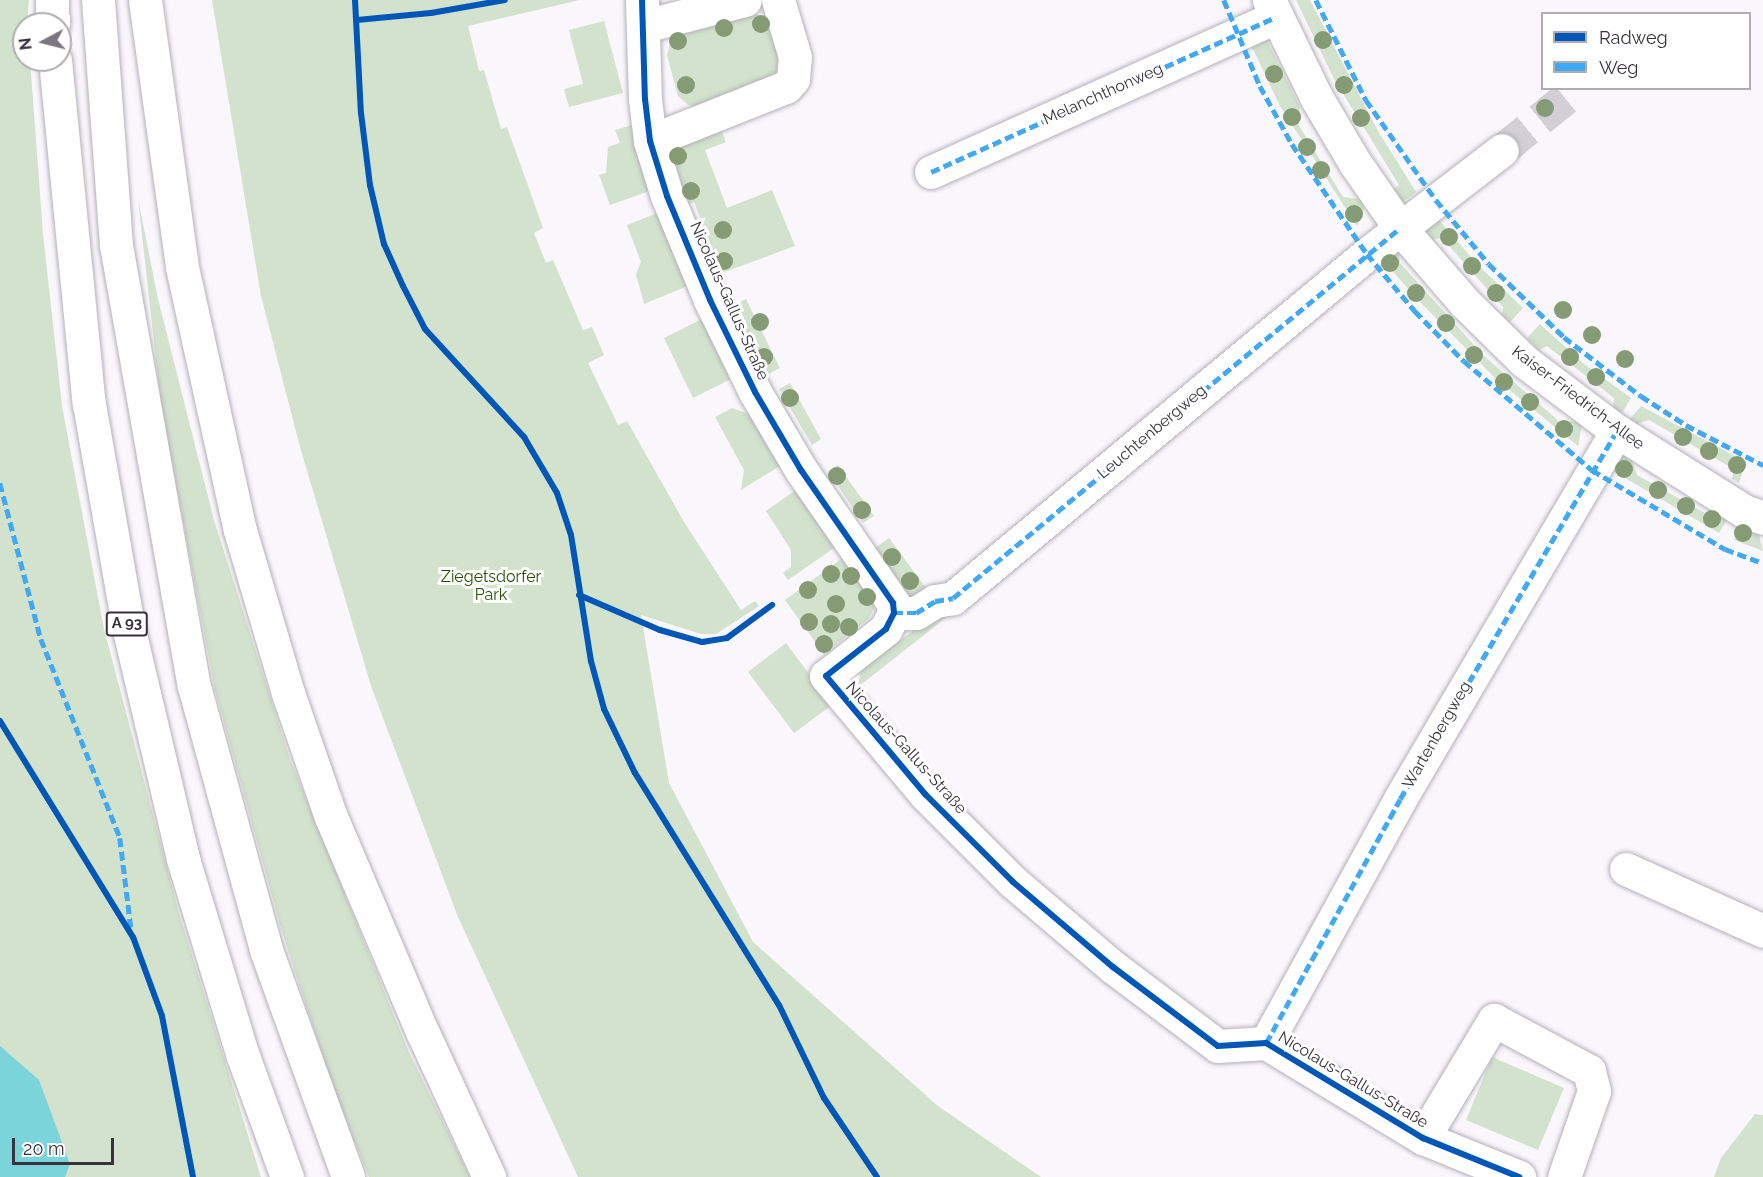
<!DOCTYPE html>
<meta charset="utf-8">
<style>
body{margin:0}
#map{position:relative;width:1763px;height:1177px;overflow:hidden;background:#f9f6fc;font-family:Raleway,sans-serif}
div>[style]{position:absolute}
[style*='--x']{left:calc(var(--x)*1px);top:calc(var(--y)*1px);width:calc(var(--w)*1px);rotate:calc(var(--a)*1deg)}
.green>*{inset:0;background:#d2e2cc}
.water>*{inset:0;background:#7ad4d9}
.minor-tunnel>*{height:33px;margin-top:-16.5px;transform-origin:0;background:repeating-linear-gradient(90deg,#d2cfd6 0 33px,transparent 0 49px)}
.roads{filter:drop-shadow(0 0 2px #b4b0b8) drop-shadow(0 0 2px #b4b0b8)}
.minor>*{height:33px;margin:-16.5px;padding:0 16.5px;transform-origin:16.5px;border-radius:16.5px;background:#fefeff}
.highway>*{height:33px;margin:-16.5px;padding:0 16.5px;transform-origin:16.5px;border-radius:16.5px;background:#fefeff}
.quiet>*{height:4.5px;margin-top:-2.25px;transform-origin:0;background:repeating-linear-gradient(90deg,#3fa9f5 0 9px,transparent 0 13.5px)}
.cycleway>*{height:6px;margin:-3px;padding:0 3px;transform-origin:3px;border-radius:3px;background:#0057b8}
.trees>*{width:18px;height:18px;margin:-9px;border-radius:50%;background:#849b74}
span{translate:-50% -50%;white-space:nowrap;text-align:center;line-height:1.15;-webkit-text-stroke:6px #fff;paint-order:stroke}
.shield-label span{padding:2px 4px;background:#fff;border:2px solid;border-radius:4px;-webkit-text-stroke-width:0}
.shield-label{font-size:15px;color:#37323d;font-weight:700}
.street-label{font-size:16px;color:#37323d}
.park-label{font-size:16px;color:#245104}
.legend{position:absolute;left:1541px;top:12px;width:210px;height:78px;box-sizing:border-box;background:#fff;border:2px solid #afadb1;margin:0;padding:8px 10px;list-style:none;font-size:18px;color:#37323d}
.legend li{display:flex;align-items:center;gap:12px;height:30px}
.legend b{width:30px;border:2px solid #afadb1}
.north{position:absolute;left:12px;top:12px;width:60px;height:60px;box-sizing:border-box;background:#fff;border:2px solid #afadb1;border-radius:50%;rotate:263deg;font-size:16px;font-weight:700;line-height:24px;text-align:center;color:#37323d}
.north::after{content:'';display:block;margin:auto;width:21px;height:27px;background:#7b7780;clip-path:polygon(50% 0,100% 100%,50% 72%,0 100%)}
.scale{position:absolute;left:12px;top:1138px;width:102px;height:27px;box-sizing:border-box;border:3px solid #37323d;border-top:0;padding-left:8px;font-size:18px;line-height:21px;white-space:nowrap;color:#37323d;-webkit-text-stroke:4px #fff;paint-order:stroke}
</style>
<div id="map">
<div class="green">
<div style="clip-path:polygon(0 0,29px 0,24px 60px,30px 60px,43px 234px,62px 406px,104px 629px,179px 913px,261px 1177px,0 1177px)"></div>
<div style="clip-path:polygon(212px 0,580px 0,468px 26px,479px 71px,484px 70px,501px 129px,507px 127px,543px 228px,534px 233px,546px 263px,553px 260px,583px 330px,592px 327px,604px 355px,588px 363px,618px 425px,627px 421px,684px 522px,741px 610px,755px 601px,759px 606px,716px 634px,701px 634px,641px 615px,669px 783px,753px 942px,938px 1106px,1041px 1177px,578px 1177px,458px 917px,371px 686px,300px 447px,261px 296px)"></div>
<div style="clip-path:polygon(1296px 0,1310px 0,1378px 131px,1416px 192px,1403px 202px,1393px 190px,1399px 185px,1334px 79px)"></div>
<div style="clip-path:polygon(752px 11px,770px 22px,781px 61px,777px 76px,697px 108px,687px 104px,678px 96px,667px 55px,672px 37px,677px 31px)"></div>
<div style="clip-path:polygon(604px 21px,623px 93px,569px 107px,564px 89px,583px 84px,569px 30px)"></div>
<div style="clip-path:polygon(1265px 36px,1300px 107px,1298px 124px,1343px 197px,1361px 199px,1364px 208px,1357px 226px,1280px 106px,1252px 47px)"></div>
<div style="clip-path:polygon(632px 125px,652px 190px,610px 205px,599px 175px,606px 173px,608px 147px,620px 143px,615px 130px)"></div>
<div style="clip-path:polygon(720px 127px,726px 142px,705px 150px,727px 208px,772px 190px,795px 246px,722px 273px,694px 202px,685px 206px,669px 155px,671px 148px)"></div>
<div style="clip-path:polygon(138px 199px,158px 299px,214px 520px,290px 759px,408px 1050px,470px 1177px,369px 1177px,333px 1087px,282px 932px,215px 690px,161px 405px)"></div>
<div style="clip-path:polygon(660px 212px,690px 285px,644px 304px,636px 274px,641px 262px,627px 225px)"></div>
<div style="clip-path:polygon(1438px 219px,1478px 265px,1523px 308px,1510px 322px,1502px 315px,1503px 307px,1442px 238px,1432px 239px,1426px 229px)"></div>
<div style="clip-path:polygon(1398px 248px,1400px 263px,1483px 355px,1560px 422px,1576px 421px,1582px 425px,1578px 446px,1495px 378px,1416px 298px,1381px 258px)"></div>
<div style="clip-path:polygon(746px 299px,780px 368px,763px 377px,741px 332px,748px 328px,736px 304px)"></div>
<div style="clip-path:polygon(706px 317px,735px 377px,693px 398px,664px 338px)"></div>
<div style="clip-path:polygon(1540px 324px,1584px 364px,1631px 398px,1622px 413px,1613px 409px,1614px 398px,1547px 346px,1539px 350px,1527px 338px)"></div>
<div style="clip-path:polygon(790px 383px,821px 439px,812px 445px,779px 389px)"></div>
<div style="clip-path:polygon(1641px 406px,1746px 462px,1739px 483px,1732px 479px,1734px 469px,1649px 420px,1636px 424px,1630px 419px)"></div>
<div style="clip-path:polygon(732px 408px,755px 416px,783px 464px,741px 490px,744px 470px,715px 417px)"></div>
<div style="clip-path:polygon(1623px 455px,1632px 460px,1637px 475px,1705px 513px,1717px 507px,1731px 513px,1719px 533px,1613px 471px)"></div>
<div style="clip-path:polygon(838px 465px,874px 516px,863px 523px,828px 471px)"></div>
<div style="clip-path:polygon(797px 489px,837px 546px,788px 580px,783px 573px,791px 567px,791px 550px,766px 511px)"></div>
<div style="clip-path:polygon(1743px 522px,1757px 527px,1763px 551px,1734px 540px)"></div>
<div style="clip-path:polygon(889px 538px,929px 592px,912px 599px,904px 596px,871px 551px)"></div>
<div style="clip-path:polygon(844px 557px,872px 595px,874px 608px,869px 618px,824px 654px,785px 600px)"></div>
<div style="clip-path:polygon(938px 611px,953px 612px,858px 687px,861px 671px)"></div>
<div style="clip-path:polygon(786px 643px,832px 705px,794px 733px,748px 672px)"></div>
<div style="clip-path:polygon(1492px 1057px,1564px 1088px,1538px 1150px,1466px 1120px)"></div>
<div style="clip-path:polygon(1755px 1114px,1763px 1115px,1763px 1177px,1714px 1177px,1721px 1158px)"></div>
</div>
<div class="water">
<div style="clip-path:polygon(0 1046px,39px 1080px,70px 1164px,65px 1177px,0 1177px)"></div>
</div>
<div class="minor-tunnel">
<div style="--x:1502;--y:150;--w:92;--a:-39.2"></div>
</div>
<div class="roads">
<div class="minor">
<div style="--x:642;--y:0;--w:99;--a:88.3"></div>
<div style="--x:645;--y:99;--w:42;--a:83.2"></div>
<div style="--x:650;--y:141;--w:58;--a:72.8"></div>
<div style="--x:667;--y:196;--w:113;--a:67.5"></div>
<div style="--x:710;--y:300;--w:102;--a:63.9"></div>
<div style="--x:755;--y:392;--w:91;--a:59.5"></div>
<div style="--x:801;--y:470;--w:162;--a:55.3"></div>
<div style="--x:893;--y:603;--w:10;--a:84"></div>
<div style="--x:894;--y:613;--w:18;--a:117"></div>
<div style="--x:886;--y:629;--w:76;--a:141.9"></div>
<div style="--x:826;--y:676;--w:155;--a:50"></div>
<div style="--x:926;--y:795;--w:123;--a:45"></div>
<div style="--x:1013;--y:882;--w:131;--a:40.4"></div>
<div style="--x:1113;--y:967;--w:131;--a:37"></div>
<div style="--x:1218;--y:1046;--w:48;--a:-3.6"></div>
<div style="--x:1266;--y:1043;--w:184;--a:31.2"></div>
<div style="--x:1423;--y:1138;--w:104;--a:22.1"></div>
<div style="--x:1269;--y:0;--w:108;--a:64.1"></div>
<div style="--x:1316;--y:97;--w:77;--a:59.4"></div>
<div style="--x:1355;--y:163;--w:79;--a:55.3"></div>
<div style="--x:1400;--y:228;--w:98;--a:49.1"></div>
<div style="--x:1464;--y:302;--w:84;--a:44.5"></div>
<div style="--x:1524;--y:361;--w:116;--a:37"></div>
<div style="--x:1617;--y:431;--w:150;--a:32.2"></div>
<div style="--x:1744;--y:511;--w:20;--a:20"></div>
<div style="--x:644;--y:26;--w:104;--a:-14.4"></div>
<div style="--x:650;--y:141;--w:146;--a:-21.7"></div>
<div style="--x:786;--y:87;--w:11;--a:-49"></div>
<div style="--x:793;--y:79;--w:22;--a:-85"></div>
<div style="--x:795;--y:57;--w:59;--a:-106.6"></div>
<div style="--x:931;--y:172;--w:378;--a:-24.2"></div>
<div style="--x:894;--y:613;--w:22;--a:0"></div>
<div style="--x:916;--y:613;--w:22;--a:-32"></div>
<div style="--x:935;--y:601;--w:18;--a:-9"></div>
<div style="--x:953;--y:598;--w:538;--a:-39.72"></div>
<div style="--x:1367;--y:254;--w:170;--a:-37.6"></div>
<div style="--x:1626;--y:869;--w:150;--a:24.3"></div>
<div style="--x:1266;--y:1043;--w:278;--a:-61.2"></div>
<div style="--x:1400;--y:799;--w:427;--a:-59.5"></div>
<div style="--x:1423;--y:1138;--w:138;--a:-59"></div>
<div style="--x:1494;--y:1020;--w:108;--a:28.2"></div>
<div style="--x:1589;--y:1071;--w:21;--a:76"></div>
<div style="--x:1594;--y:1091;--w:91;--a:109.2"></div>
</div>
<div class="highway">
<div style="--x:52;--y:0;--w:24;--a:88"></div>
<div style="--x:98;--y:0;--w:246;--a:85.8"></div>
<div style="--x:116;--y:245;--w:448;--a:80"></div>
<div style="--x:194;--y:686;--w:274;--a:74.7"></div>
<div style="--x:266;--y:950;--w:241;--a:70.1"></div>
<div style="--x:145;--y:0;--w:270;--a:82.1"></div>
<div style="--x:182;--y:267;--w:269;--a:77.6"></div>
<div style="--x:240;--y:530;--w:170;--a:73.6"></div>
<div style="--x:288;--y:693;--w:131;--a:70.9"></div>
<div style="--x:331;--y:817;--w:233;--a:67"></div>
<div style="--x:422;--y:1031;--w:161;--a:65.3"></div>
<div style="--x:55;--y:60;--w:346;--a:84.4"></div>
<div style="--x:89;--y:404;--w:230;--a:80"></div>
<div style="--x:129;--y:630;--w:235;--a:76.7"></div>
<div style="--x:183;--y:859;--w:206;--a:73.1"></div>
<div style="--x:243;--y:1056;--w:129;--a:70"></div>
</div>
</div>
<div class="quiet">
<div style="--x:1224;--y:0;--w:93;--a:67.3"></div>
<div style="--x:1260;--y:86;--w:66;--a:61.1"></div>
<div style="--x:1292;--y:144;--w:133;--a:55.7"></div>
<div style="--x:1367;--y:254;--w:75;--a:49.9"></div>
<div style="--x:1415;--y:311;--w:70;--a:45.6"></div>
<div style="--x:1464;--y:361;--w:168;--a:40.4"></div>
<div style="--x:1592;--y:470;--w:155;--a:30.7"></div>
<div style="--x:1725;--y:549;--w:40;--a:20.2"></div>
<div style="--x:1316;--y:0;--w:112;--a:63.4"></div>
<div style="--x:1366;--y:100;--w:122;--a:55"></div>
<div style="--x:1436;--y:200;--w:83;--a:50.4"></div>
<div style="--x:1489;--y:264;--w:105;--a:44.2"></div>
<div style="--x:1564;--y:337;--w:97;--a:37.5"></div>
<div style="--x:1641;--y:396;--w:54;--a:32.8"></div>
<div style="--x:1686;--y:425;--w:87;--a:27.5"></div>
<div style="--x:931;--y:172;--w:378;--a:-24.2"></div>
<div style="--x:0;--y:483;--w:161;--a:75.3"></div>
<div style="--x:41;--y:639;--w:214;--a:68.3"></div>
<div style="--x:120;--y:838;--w:90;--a:83"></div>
<div style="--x:894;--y:613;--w:22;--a:0"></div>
<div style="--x:916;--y:613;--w:22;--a:-32"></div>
<div style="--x:935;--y:601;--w:18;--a:-9"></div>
<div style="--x:953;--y:598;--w:580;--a:-39.62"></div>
<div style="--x:1266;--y:1043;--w:278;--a:-61.2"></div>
<div style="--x:1400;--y:799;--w:427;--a:-59.5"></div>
</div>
<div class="cycleway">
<div style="--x:355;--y:0;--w:113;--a:87"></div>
<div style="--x:361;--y:113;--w:73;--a:82.9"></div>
<div style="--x:370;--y:185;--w:61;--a:76.7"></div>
<div style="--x:384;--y:244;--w:46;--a:65.7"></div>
<div style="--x:403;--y:286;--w:48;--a:62.9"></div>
<div style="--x:425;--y:329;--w:147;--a:47.5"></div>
<div style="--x:524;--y:437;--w:65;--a:59.5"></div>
<div style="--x:557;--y:493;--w:44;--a:71.6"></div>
<div style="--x:571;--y:535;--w:128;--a:81"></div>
<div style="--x:591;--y:661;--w:50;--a:74.8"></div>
<div style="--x:604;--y:709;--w:71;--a:64.2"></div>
<div style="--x:635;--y:773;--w:273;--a:58.2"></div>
<div style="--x:779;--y:1005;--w:103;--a:64.2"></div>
<div style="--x:824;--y:1098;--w:95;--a:56.1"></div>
<div style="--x:642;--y:0;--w:99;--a:88.3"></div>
<div style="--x:645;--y:99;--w:42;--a:83.2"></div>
<div style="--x:650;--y:141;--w:58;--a:72.8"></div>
<div style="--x:667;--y:196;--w:113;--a:67.5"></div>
<div style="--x:710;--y:300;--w:102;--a:63.9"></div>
<div style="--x:755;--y:392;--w:91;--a:59.5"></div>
<div style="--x:801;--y:470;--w:162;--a:55.3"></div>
<div style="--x:893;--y:603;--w:10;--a:84"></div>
<div style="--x:894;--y:613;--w:18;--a:117"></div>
<div style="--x:886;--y:629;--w:76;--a:141.9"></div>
<div style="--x:826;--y:676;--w:155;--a:50"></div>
<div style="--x:926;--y:795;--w:123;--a:45"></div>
<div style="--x:1013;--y:882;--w:131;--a:40.4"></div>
<div style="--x:1113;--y:967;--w:131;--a:37"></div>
<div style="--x:1218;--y:1046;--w:48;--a:-3.6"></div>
<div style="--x:1266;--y:1043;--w:184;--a:31.2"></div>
<div style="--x:1423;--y:1138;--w:104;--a:22.1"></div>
<div style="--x:357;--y:20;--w:74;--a:-5.4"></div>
<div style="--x:431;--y:13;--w:75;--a:-10"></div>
<div style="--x:579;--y:595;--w:88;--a:23.4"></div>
<div style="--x:660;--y:630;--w:44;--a:15.9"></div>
<div style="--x:702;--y:642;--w:25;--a:-9"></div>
<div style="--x:727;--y:638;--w:56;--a:-36.3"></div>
<div style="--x:0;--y:721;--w:254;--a:58.4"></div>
<div style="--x:133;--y:937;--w:84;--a:69.8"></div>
<div style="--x:162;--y:1016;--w:164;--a:79.1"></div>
</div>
<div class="trees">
<div style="left:761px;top:24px"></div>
<div style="left:724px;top:28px"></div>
<div style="left:1323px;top:40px"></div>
<div style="left:678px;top:41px"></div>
<div style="left:1274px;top:74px"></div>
<div style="left:686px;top:85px"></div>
<div style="left:1344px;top:85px"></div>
<div style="left:1545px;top:108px"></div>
<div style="left:1292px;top:117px"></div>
<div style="left:1361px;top:118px"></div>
<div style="left:1307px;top:147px"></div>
<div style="left:678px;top:156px"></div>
<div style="left:1321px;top:170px"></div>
<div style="left:691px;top:191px"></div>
<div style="left:1354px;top:214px"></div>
<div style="left:723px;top:230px"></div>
<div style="left:1449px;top:237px"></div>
<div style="left:724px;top:261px"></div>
<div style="left:1390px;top:263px"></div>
<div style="left:1472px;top:266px"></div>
<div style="left:1416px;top:293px"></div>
<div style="left:1496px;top:293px"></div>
<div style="left:1563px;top:310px"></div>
<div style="left:760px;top:322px"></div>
<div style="left:1446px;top:323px"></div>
<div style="left:1592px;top:335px"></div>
<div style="left:1474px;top:355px"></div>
<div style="left:764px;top:357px"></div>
<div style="left:1570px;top:357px"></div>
<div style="left:1625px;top:359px"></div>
<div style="left:1596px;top:377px"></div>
<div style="left:1504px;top:382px"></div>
<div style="left:790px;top:398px"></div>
<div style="left:1530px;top:402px"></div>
<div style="left:1564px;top:429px"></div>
<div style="left:1683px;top:437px"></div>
<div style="left:1709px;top:451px"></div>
<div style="left:1737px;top:465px"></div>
<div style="left:1624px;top:469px"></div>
<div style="left:837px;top:476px"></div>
<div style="left:1658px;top:490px"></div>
<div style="left:1686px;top:506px"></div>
<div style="left:862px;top:510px"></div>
<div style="left:1712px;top:519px"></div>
<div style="left:1743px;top:533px"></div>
<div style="left:892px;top:557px"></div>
<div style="left:831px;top:574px"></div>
<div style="left:851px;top:576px"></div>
<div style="left:910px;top:581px"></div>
<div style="left:808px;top:590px"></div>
<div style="left:867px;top:597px"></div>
<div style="left:836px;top:604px"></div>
<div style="left:809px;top:622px"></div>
<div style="left:831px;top:624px"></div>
<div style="left:849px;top:627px"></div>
<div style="left:824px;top:644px"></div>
</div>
<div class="shield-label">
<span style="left:127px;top:624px">A 93</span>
</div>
<div class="street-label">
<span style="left:1103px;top:94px;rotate:-24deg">Melanchthonweg</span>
<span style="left:729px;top:301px;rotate:66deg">Nicolaus-Gallus-Straße</span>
<span style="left:1578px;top:398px;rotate:37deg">Kaiser-Friedrich-Allee</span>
<span style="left:1152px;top:432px;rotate:-40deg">Leuchtenbergweg</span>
<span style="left:1437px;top:735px;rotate:-60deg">Wartenbergweg</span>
<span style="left:906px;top:748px;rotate:48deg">Nicolaus-Gallus-Straße</span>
<span style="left:1353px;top:1080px;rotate:31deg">Nicolaus-Gallus-Straße</span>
</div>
<div class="park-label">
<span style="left:491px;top:586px">Ziegetsdorfer<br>Park</span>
</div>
<ul class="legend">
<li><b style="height:8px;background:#0057b8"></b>Radweg</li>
<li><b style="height:8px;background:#3fa9f5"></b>Weg</li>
</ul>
<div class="north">N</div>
<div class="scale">20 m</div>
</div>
